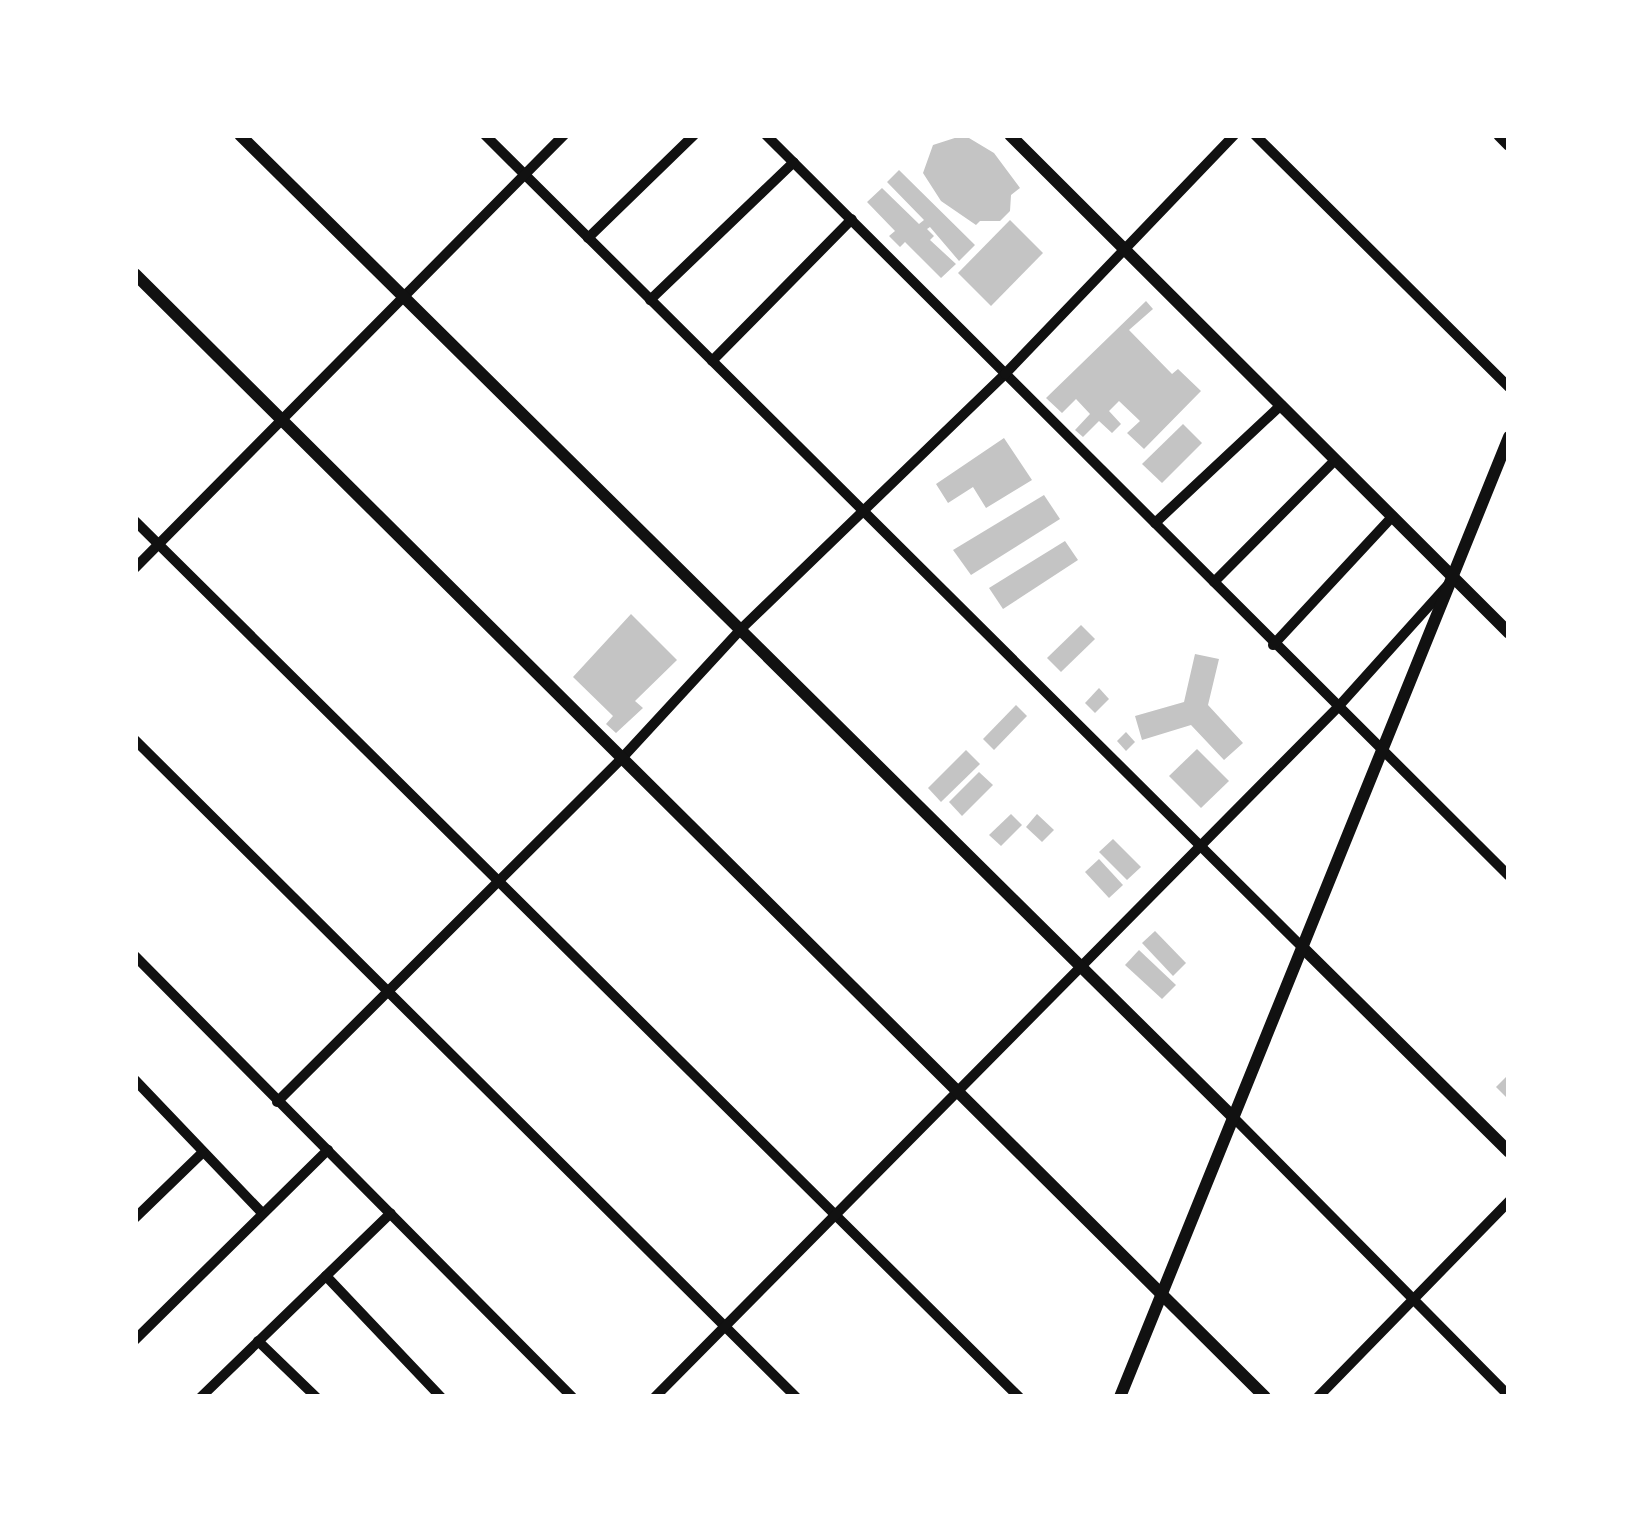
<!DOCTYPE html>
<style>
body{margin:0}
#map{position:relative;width:1644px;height:1532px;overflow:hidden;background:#fff;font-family:"Source Sans 3",sans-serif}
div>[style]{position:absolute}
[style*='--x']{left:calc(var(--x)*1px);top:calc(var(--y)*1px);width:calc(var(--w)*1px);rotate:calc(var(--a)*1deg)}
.building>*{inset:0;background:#c4c4c4}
.minor>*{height:10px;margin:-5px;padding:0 5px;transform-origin:5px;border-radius:5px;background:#111}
.tertiary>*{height:12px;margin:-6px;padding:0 6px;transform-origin:6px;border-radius:6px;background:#111}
span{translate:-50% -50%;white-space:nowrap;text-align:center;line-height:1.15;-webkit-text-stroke:10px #fff;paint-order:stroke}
.frame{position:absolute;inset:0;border:138px solid #fff;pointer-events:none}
</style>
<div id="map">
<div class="building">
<div style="clip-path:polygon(964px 135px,994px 153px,1020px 188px,1011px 195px,1010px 211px,1000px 221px,980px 221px,976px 225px,941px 201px,923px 173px,933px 145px)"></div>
<div style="clip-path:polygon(899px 170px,975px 245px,959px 261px,930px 227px,927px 229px,934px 236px,930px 240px,956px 264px,941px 278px,905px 242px,900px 247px,889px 236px,895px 231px,867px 202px,882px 188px,919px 224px,924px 220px,887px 182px)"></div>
<div style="clip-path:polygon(1010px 220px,1043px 253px,991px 306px,958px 273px)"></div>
<div style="clip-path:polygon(1146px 301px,1153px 309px,1129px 330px,1172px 374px,1178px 369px,1201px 391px,1144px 449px,1127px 433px,1140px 421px,1119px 401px,1109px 411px,1121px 424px,1112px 433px,1099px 421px,1083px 437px,1075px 430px,1090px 414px,1076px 399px,1062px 413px,1046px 398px)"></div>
<div style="clip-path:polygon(1183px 424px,1202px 443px,1162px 483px,1142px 464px)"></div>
<div style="clip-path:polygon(1004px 438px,1032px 480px,986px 508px,973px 487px,948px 503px,936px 484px)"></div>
<div style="clip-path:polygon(1044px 495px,1060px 519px,971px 575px,953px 550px)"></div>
<div style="clip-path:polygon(1065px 541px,1078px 560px,1003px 609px,989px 588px)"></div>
<div style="clip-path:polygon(631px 614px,677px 660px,635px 701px,643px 708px,616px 733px,606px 724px,613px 716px,573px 677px)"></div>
<div style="clip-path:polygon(1081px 625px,1095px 639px,1061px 672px,1047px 658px)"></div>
<div style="clip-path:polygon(1195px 654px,1219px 659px,1208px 705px,1243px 743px,1224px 760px,1191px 725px,1142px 740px,1135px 716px,1184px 702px)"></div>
<div style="clip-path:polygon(1099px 688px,1109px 699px,1095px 713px,1085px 703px)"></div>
<div style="clip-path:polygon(1016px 705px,1027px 716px,994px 750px,983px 739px)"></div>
<div style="clip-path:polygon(1126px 732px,1135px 742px,1126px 751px,1117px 741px)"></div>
<div style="clip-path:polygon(1197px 749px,1229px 781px,1201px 808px,1169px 776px)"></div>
<div style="clip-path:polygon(966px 750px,980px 764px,941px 802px,928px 788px)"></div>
<div style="clip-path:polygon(979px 772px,993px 785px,962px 816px,949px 802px)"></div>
<div style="clip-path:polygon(1011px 814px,1022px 825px,1001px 846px,989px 835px)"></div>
<div style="clip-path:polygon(1037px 814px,1054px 830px,1042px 842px,1026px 827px)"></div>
<div style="clip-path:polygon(1113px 839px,1141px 867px,1127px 880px,1099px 852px)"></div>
<div style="clip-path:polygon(1099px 859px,1123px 885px,1109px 898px,1085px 872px)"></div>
<div style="clip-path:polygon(1155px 931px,1186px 963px,1173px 976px,1142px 943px)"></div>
<div style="clip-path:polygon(1139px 950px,1176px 985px,1162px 999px,1125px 965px)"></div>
<div style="clip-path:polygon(1509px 1074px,1509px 1100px,1496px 1087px)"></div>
</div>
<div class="minor">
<div style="--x:485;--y:135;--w:1153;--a:44.82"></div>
<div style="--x:766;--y:135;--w:1049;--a:44.92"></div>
<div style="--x:1255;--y:135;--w:358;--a:44.8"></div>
<div style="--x:588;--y:238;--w:148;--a:-44.2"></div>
<div style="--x:650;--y:300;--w:199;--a:-43.8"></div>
<div style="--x:712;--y:361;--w:199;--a:-45.4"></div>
<div style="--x:135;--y:521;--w:1245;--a:44.74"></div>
<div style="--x:1155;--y:523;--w:173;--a:-43.1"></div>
<div style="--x:135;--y:568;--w:610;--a:-45.27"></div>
<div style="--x:1214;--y:582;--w:172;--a:-45.2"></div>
<div style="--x:1273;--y:645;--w:176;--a:-47.1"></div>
<div style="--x:135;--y:740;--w:932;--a:44.83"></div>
<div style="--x:135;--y:956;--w:621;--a:45.26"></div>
<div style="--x:135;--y:1080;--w:184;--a:46.3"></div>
<div style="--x:277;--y:1102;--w:489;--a:-44.9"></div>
<div style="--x:623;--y:757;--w:174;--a:-47.3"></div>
<div style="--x:741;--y:629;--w:367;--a:-44"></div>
<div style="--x:1005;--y:374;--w:331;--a:-46.2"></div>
<div style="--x:1234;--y:1118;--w:391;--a:45.3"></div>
<div style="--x:135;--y:1218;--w:95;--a:-44.1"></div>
<div style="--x:326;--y:1276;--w:167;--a:46.5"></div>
<div style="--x:135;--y:1340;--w:271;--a:-44.6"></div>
<div style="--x:258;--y:1341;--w:81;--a:44"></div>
<div style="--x:201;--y:1397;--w:264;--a:-44.1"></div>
<div style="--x:655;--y:1397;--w:971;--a:-45.29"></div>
<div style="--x:1338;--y:707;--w:163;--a:-48"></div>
<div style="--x:1318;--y:1397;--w:274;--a:-45.7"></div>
</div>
<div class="tertiary">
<div style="--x:240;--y:135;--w:1398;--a:44.68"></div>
<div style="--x:1010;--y:135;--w:705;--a:44.94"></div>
<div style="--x:1499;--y:135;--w:14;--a:45"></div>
<div style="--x:135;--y:274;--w:1593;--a:44.82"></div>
<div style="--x:1303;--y:948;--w:290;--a:44.7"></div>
<div style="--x:1120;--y:1397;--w:1036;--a:-67.94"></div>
</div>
<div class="frame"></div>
</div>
